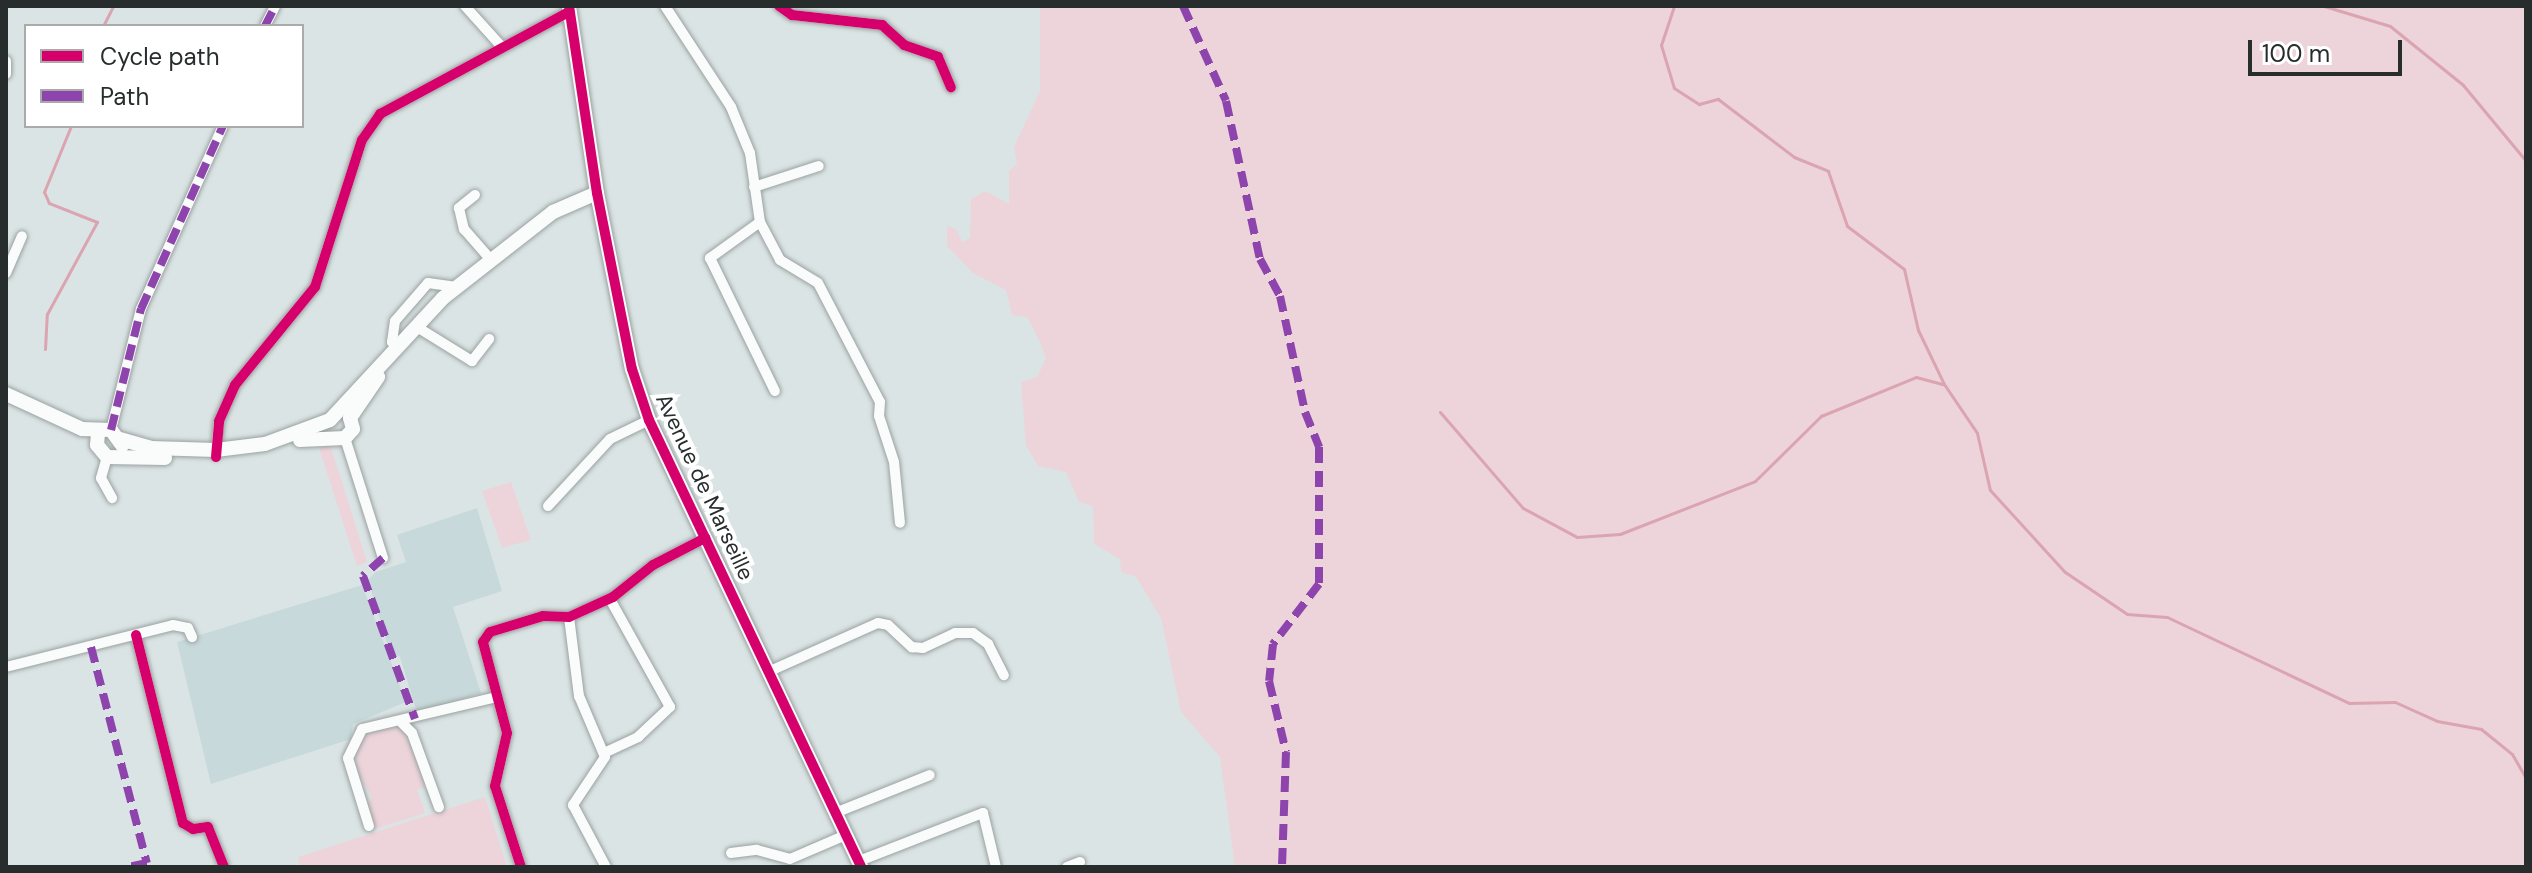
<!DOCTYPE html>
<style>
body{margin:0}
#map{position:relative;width:2532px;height:873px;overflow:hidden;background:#dbe4e4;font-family:"DM Sans",sans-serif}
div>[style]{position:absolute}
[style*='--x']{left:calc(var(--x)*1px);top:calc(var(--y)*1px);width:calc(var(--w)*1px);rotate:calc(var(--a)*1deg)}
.built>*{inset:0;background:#c7d9da}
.green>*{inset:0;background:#ecd4da}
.stream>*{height:3px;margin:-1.5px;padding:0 1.5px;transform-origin:1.5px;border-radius:1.5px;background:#dba4b1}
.roads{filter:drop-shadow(0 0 2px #9aa1a1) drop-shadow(0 0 2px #9aa1a1)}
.street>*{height:10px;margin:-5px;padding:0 5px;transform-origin:5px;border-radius:5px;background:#fafbfb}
.secondary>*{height:14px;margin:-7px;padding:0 7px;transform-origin:7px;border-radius:7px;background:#fafbfb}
.quiet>*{height:8px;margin-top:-4px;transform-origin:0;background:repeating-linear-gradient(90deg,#8e44ad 0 16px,transparent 0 24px)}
.cycleway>*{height:10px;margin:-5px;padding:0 5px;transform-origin:5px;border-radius:5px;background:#d6006c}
span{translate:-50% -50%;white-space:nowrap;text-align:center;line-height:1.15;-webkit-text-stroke:8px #fff;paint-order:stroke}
.street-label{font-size:22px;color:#272d2d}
.frame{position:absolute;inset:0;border:8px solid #272d2d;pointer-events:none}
.legend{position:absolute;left:24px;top:24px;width:280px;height:104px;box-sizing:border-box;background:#fff;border:2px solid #a9abab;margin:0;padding:10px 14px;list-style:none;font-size:24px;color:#272d2d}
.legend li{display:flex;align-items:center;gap:16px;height:40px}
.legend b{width:40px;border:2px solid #a9abab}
.scale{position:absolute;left:2248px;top:40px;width:154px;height:36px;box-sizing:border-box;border:4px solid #272d2d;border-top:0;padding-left:10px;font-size:24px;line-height:28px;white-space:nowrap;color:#272d2d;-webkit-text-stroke:6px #fff;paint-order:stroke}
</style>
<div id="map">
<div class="built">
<div style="clip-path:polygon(477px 508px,502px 591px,453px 607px,481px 693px,417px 713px,400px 657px,389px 650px,368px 580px,376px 572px,406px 562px,397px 535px)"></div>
<div style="clip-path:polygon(362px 585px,406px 702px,353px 724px,351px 739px,211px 784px,177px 642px)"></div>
</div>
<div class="green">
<div style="clip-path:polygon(1040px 6px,2526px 6px,2526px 867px,1235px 867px,1220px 757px,1181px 712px,1161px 618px,1136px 577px,1121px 572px,1120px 559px,1094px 544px,1093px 506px,1079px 502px,1066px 472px,1038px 466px,1026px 445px,1021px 382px,1037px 377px,1046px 358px,1040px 342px,1027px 317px,1012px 315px,1006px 290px,973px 273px,947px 246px,947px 226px,956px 229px,962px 242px,970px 238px,971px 199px,985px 191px,1009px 204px,1009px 171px,1017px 164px,1014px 147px,1040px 91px)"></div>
<div style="clip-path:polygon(330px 444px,367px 562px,357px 566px,319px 448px)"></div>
<div style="clip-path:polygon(511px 482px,531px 540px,502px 548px,482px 491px)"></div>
<div style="clip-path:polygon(392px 725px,401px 728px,412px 747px,426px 786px,417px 790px,425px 813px,375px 829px,367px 805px,372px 797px,359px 776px,354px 751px,366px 734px)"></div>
<div style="clip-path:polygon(485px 797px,507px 867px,300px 867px,298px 857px)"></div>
</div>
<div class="stream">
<div style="--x:1674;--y:6;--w:41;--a:108.4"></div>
<div style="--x:1661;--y:45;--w:45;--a:73.2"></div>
<div style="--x:1674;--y:88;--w:30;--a:33"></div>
<div style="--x:1699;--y:104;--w:20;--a:-15"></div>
<div style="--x:1718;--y:99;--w:96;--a:37.3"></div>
<div style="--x:1794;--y:157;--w:37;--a:22"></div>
<div style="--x:1828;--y:171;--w:58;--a:70.9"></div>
<div style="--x:1847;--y:226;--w:71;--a:37"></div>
<div style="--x:1904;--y:269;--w:63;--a:77.1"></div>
<div style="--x:1918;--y:330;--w:60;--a:64.3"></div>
<div style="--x:1944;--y:384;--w:59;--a:56"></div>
<div style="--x:1977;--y:433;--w:58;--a:77.2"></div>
<div style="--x:1990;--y:490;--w:111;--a:47.6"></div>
<div style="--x:2065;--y:572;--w:75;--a:34.1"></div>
<div style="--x:2127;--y:614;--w:40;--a:4.3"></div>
<div style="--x:2167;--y:617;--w:201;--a:25.3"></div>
<div style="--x:2349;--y:703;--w:46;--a:-1.2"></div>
<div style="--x:2395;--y:702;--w:46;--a:24.3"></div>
<div style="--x:2437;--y:721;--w:45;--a:10.3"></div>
<div style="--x:2481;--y:729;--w:40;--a:39"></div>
<div style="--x:2512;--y:754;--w:28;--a:60"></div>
<div style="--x:2324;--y:6;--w:69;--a:16.9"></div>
<div style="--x:2390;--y:26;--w:94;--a:38.9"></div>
<div style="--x:2463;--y:85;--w:99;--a:50.3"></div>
<div style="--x:103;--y:26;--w:22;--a:-63"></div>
<div style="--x:45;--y:349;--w:35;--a:-87"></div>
<div style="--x:47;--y:314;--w:105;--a:-61.5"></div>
<div style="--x:97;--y:222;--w:52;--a:-158.4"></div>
<div style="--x:49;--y:203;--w:12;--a:-114"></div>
<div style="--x:44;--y:192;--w:71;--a:-67.8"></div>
<div style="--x:1440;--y:412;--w:127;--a:49.2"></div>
<div style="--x:1523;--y:508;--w:61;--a:28.2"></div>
<div style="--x:1577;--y:537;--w:43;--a:-4"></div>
<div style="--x:1620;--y:534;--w:145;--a:-21.4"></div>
<div style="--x:1755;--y:481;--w:93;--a:-44.6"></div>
<div style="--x:1821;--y:416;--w:103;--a:-22.3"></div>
<div style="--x:1916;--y:377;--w:28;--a:15"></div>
</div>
<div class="roads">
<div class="street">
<div style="--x:465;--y:6;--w:55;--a:47.9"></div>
<div style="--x:665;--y:6;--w:121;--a:56.8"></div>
<div style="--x:731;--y:107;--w:50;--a:67.6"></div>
<div style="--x:750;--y:153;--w:70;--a:81.8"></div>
<div style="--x:760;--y:222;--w:43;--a:62.2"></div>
<div style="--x:780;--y:260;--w:44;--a:31.2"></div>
<div style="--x:818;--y:283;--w:134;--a:62.5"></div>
<div style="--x:880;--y:402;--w:14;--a:94"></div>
<div style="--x:879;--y:416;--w:48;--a:71.9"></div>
<div style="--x:894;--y:462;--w:61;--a:84.4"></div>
<div style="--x:779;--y:6;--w:16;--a:35"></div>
<div style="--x:792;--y:15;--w:91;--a:6.3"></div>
<div style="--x:882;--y:25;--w:30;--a:42"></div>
<div style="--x:904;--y:45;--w:36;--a:19"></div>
<div style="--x:938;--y:57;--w:33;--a:67"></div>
<div style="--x:265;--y:26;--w:22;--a:-63"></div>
<div style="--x:6;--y:61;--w:13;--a:90"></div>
<div style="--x:754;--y:187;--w:68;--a:-17.9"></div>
<div style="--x:475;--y:195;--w:21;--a:141"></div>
<div style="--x:459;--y:208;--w:22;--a:77"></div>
<div style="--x:464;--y:229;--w:41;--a:48.9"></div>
<div style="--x:760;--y:222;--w:62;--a:144.2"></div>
<div style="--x:710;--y:258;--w:148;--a:64"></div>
<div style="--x:6;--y:273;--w:40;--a:-66.6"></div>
<div style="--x:417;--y:327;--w:65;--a:31.7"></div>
<div style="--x:472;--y:361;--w:28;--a:-52"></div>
<div style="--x:398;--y:347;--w:8;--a:-140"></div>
<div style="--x:392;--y:342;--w:21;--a:-82"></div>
<div style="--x:395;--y:321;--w:50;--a:-49"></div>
<div style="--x:428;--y:283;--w:29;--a:8"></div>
<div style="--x:111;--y:430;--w:125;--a:-76.1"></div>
<div style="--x:141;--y:309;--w:201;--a:-65.9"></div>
<div style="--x:345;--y:438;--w:126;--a:72.4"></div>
<div style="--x:216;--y:455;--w:34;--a:-85"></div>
<div style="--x:219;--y:421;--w:39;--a:-66"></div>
<div style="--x:235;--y:385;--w:127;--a:-50.8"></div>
<div style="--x:315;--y:287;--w:154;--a:-72.3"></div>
<div style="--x:362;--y:140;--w:32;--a:-55"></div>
<div style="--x:380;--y:114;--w:215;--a:-28.4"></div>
<div style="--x:107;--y:457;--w:22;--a:106"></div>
<div style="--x:101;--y:478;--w:23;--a:61"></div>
<div style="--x:548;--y:506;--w:91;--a:-47.2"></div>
<div style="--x:610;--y:439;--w:43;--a:-26"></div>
<div style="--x:569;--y:617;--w:80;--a:82.8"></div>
<div style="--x:579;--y:696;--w:66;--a:66.9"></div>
<div style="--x:605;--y:757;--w:58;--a:123.7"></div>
<div style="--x:573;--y:805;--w:70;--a:62"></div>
<div style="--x:136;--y:635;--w:194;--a:76"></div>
<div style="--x:183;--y:823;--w:12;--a:31"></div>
<div style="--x:193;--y:829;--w:15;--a:-8"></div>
<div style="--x:208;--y:827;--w:43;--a:68.2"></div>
<div style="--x:6;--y:667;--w:172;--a:-14.1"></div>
<div style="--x:173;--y:625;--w:15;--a:11"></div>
<div style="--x:188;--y:628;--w:10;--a:66"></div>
<div style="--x:770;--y:671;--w:118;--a:-24"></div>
<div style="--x:878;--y:623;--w:10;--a:11"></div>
<div style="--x:888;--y:625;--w:33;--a:43"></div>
<div style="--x:912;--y:647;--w:11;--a:5"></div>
<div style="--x:923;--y:648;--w:35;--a:-25"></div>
<div style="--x:955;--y:633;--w:18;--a:0"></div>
<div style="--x:973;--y:633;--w:19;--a:36"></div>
<div style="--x:988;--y:644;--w:35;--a:63"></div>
<div style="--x:402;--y:723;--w:14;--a:45"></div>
<div style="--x:412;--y:733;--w:79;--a:70"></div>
<div style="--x:604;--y:753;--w:38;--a:-25"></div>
<div style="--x:638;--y:737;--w:44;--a:-43.2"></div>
<div style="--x:670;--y:707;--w:124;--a:-119.1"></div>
<div style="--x:835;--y:813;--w:102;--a:-21.8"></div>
<div style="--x:369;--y:826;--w:71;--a:-107.2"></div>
<div style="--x:348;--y:758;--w:32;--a:-64"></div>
<div style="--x:362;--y:729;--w:138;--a:-13.4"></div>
<div style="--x:731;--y:853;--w:26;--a:-7"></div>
<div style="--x:757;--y:850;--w:34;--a:15"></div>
<div style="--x:790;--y:859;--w:61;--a:-23.2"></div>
<div style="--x:859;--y:861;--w:133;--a:-21.2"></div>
<div style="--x:983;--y:813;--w:56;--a:76.5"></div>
<div style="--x:521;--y:867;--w:85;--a:-107.8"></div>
<div style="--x:495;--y:786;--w:54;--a:-77.2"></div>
<div style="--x:507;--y:733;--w:94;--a:-104.8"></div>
<div style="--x:483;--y:642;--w:12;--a:-55"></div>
<div style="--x:490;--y:632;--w:55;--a:-16.8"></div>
<div style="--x:543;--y:616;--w:26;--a:2"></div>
<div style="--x:569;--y:617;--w:48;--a:-24.4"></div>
<div style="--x:613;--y:597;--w:51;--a:-38.7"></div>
<div style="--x:653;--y:565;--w:59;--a:-27.4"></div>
<div style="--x:1067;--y:867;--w:14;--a:-21"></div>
</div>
<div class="secondary">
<div style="--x:569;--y:6;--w:189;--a:81.5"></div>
<div style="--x:597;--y:193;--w:179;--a:78.8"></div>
<div style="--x:632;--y:369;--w:54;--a:71.6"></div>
<div style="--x:649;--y:420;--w:495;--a:64.6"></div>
<div style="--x:6;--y:394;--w:84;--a:24.7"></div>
<div style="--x:82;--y:429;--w:29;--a:2"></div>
<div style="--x:111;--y:430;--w:19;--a:54"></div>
<div style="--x:350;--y:418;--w:50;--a:-55.7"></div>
<div style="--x:98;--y:432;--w:13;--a:94"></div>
<div style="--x:97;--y:445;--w:16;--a:50"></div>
<div style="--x:107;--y:457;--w:58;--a:1"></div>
<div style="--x:120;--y:439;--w:32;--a:16"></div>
<div style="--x:151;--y:448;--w:65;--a:1.8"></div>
<div style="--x:216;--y:450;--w:49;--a:-7"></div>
<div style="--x:265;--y:444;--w:69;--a:-20.3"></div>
<div style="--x:330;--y:420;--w:166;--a:-47.2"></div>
<div style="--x:443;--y:298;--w:140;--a:-38"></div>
<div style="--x:553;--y:212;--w:48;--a:-23.4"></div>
<div style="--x:300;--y:440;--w:45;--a:-2.5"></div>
<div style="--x:345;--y:438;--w:12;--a:-48"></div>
<div style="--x:353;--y:429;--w:11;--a:-105"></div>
</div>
</div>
<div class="quiet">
<div style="--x:1183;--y:6;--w:104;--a:65.6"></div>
<div style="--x:1226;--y:101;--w:162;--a:77.9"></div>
<div style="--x:1260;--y:259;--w:42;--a:61.6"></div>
<div style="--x:1280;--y:296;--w:119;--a:77.8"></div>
<div style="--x:1305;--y:412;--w:38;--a:68"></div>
<div style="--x:1319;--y:447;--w:137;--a:90"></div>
<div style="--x:1319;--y:584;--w:76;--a:127.5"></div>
<div style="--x:1273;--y:644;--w:37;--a:96"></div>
<div style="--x:1269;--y:681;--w:73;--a:76.5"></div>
<div style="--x:1286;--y:752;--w:115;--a:92"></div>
<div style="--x:265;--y:26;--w:22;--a:-63"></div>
<div style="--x:111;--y:430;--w:125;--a:-76.1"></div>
<div style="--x:141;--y:309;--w:201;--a:-65.9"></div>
<div style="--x:383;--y:558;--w:27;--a:138"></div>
<div style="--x:363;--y:576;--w:152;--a:70"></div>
<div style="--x:91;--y:647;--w:223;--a:75.5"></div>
<div style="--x:147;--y:863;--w:19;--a:168"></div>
</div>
<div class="cycleway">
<div style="--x:569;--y:6;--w:189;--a:81.5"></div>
<div style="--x:597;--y:193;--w:179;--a:78.8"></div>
<div style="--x:632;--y:369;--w:54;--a:71.6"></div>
<div style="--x:649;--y:420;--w:495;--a:64.6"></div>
<div style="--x:779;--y:6;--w:16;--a:35"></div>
<div style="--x:792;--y:15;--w:91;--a:6.3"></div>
<div style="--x:882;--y:25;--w:30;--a:42"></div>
<div style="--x:904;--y:45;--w:36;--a:19"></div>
<div style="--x:938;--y:57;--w:33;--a:67"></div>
<div style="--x:216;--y:457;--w:36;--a:-85"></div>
<div style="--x:219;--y:421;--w:39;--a:-66"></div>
<div style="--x:235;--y:385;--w:127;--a:-50.8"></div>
<div style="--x:315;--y:287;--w:154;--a:-72.3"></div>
<div style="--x:362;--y:140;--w:32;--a:-55"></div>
<div style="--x:380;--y:114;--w:215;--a:-28.4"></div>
<div style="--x:136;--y:635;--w:194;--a:76"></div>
<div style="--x:183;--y:823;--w:12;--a:31"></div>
<div style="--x:193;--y:829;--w:15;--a:-8"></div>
<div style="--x:208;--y:827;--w:43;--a:68.2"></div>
<div style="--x:521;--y:867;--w:85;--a:-107.8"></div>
<div style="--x:495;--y:786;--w:54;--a:-77.2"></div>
<div style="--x:507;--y:733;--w:94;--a:-104.8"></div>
<div style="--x:483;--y:642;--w:12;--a:-55"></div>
<div style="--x:490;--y:632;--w:55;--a:-16.8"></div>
<div style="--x:543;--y:616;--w:26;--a:2"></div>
<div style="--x:569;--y:617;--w:48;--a:-24.4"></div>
<div style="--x:613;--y:597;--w:51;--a:-38.7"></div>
<div style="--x:653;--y:565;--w:59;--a:-27.4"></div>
</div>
<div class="street-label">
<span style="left:705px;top:487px;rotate:65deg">Avenue de Marseille</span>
</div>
<div class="frame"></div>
<ul class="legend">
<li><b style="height:10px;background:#d6006c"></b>Cycle path</li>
<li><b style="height:10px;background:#8e44ad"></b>Path</li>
</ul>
<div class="scale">100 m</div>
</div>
